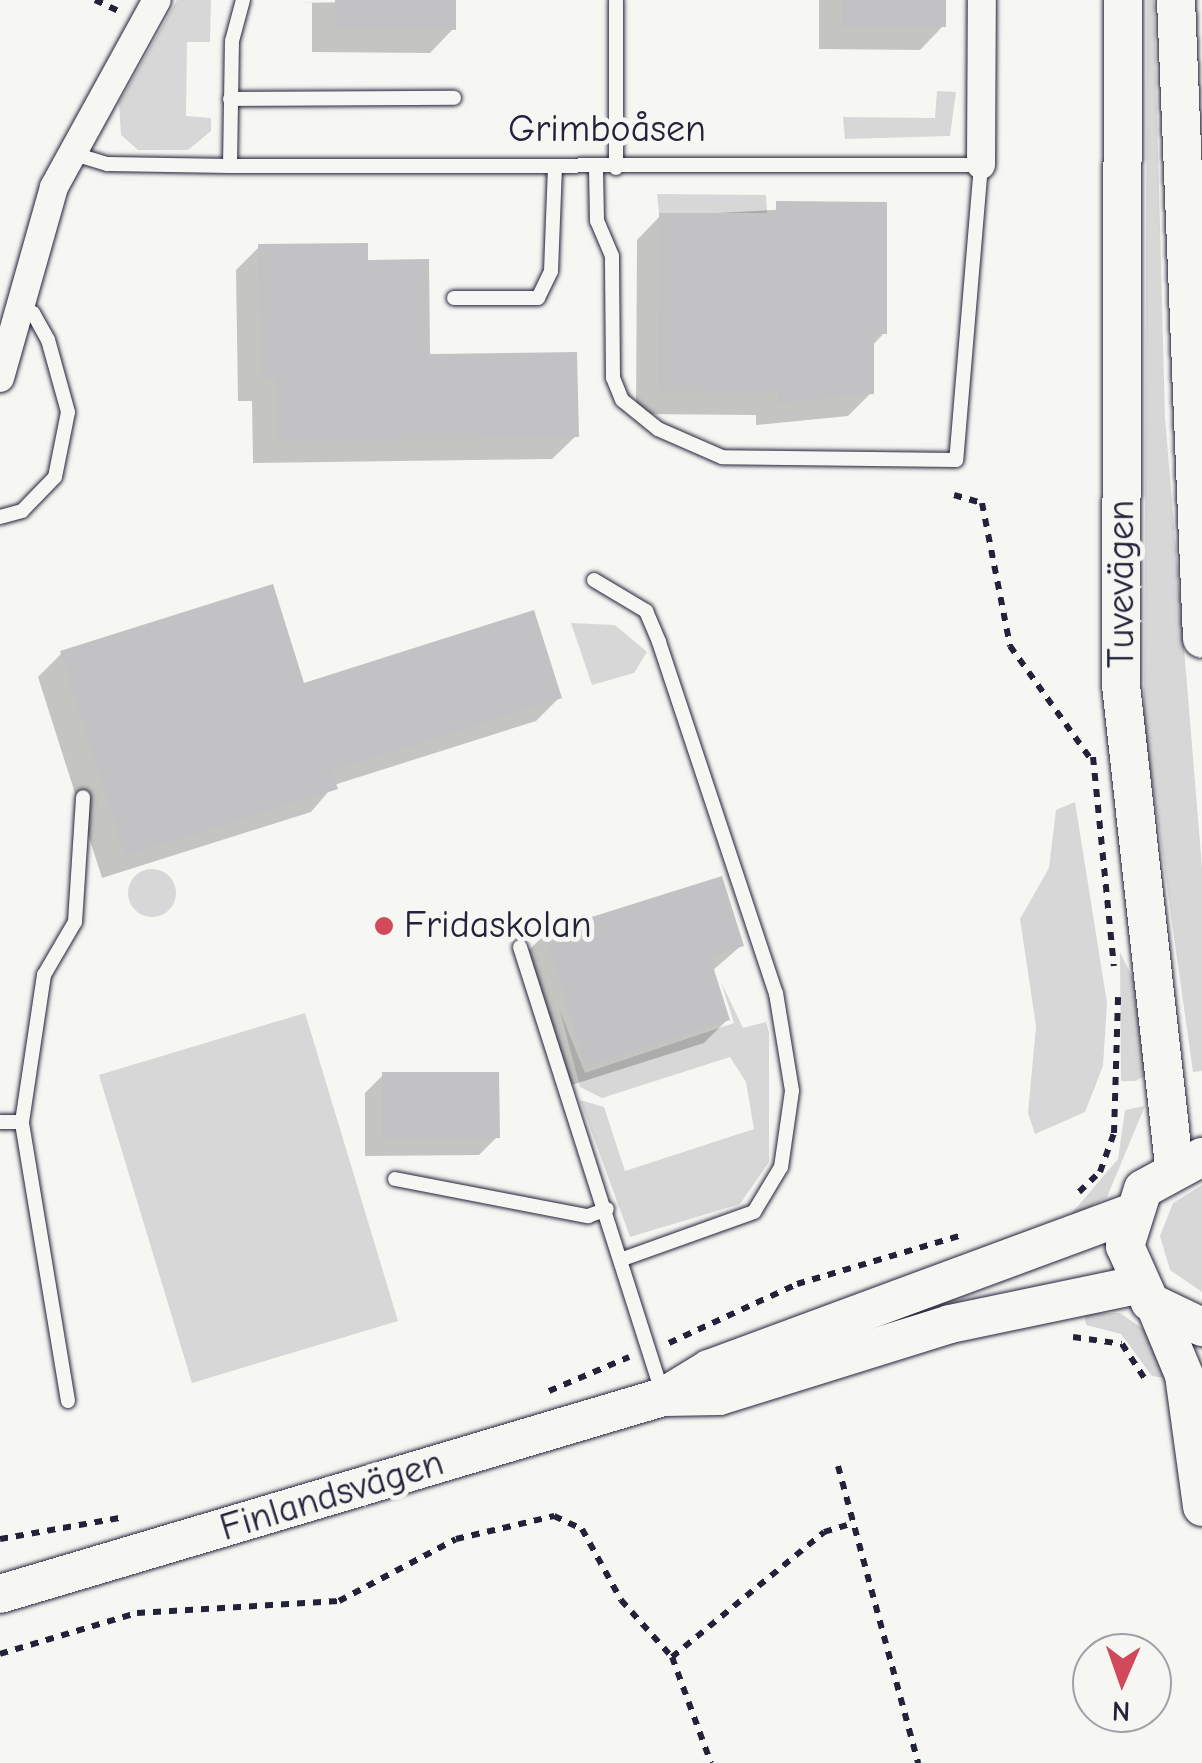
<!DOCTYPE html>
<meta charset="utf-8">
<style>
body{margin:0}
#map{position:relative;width:1202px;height:1763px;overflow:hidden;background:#f6f6f2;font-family:"Comic Neue",sans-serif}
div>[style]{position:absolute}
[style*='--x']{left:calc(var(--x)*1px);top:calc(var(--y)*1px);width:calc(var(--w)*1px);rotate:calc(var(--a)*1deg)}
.green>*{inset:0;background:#d7d7d7}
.round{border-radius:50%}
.shadow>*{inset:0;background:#0003}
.building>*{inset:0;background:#c2c2c4}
.path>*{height:6px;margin-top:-3px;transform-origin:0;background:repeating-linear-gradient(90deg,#22223b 0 8px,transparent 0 16px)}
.roads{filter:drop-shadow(0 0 2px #22223b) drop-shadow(0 0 2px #22223b)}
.lane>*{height:14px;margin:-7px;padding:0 7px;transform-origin:7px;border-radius:7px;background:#f6f6f2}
.street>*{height:28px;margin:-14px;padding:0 14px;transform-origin:14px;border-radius:14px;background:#f6f6f2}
.secondary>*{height:38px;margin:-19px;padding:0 19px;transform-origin:19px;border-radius:19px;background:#f6f6f2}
.dots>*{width:28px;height:28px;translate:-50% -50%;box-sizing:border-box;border:5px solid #f6f6f2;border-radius:50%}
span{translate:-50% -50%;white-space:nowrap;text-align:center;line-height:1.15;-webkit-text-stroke:10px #f6f6f2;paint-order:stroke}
.street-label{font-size:38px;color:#22223b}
.poi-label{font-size:38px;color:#22223b}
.left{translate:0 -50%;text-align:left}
.north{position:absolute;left:1072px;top:1633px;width:100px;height:100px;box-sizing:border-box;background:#f6f6f2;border:2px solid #a1a1a9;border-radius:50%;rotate:182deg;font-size:28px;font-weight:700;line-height:40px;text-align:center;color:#22223b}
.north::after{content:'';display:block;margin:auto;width:35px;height:45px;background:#d1495b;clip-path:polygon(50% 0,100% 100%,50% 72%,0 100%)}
</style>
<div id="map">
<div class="green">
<div style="clip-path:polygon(177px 0,211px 0,210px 42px,187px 42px,186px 116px,211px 118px,211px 131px,188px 150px,138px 150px,121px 135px,119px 103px)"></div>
<div style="clip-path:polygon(1147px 0,1154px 0,1165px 417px,1202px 867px,1202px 1071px,1193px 1072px,1144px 723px)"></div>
<div style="clip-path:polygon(937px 91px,956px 92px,950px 136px,845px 139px,843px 117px,935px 118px)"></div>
<div style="clip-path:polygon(657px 194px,766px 195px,767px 213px,659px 213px)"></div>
<div style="clip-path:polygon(571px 623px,615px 625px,647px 652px,634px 673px,592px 685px)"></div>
<div style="clip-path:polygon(1075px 802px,1107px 1003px,1103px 1066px,1085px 1112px,1035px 1134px,1028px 1113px,1036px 1026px,1020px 919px,1049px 868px,1056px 810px)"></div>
<div class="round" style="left:128px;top:869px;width:48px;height:48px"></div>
<div style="clip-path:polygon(1120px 952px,1133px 979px,1145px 1076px,1135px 1081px,1121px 1081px)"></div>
<div style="clip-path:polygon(721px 982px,743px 1028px,766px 1022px,769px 1033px,769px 1162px,740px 1204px,630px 1237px,580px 1100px,604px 1107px,625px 1171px,754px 1129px,746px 1082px,730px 1057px,602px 1098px,580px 1087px,560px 1011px,585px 1073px,734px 1023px)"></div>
<div style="clip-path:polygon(305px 1013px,398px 1321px,192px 1383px,99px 1075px)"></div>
<div style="clip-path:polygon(1145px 1106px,1107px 1197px,1066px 1220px,1118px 1159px,1125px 1110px)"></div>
<div style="clip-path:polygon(1202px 1185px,1202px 1292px,1170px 1270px,1160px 1236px,1173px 1203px)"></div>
<div style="clip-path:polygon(1120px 1313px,1149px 1333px,1171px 1379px,1152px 1376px,1121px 1334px,1086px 1325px,1084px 1314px)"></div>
</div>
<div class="shadow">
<div style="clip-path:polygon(453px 0,453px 29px,430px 53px,312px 52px,312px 3px,298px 3px)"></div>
<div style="clip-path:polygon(819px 0,944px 0,943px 26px,920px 50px,819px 49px)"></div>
<div style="clip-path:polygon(885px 204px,884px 333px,872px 346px,871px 393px,848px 416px,756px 425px,756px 415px,636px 414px,637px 240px,660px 216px)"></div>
<div style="clip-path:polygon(259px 247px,365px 262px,428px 357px,576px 436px,552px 459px,253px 463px,252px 401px,238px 401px,236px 270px)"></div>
<div style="clip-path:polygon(62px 653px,302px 686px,560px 697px,536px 721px,334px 785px,311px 812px,102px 878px,38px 677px)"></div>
<div style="clip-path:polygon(545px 934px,742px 945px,712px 971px,728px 1019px,704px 1043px,562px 1088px,521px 958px)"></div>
<div style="clip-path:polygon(383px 1075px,497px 1137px,479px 1155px,365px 1156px,365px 1093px)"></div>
</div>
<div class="building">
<div style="clip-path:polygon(335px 0,456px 0,456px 30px,335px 30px)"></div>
<div style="clip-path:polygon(842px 0,946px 0,946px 27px,842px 26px)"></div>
<div style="clip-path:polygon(776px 201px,887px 202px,887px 334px,874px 334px,874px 394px,779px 403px,778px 392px,658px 391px,659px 213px,776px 213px)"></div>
<div style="clip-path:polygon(368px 243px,368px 260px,429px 259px,430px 354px,577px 352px,579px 437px,276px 441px,275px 379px,260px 379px,258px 244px)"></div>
<div style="clip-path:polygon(273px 584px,304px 683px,534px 610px,562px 698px,332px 771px,338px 789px,125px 856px,60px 651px)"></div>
<div style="clip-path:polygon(722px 876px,744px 946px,710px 957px,730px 1020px,586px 1066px,544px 932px)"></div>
<div style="clip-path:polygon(382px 1072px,499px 1072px,500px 1138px,382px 1139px)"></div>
</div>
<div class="path">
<div style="--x:95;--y:0;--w:29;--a:25"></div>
<div style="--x:954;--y:495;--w:29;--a:16"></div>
<div style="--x:982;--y:503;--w:146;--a:78.9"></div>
<div style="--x:1010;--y:646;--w:138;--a:54.5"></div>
<div style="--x:1093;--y:757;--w:210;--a:84.3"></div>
<div style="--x:1079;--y:1192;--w:29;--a:-44"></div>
<div style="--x:1100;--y:1172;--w:41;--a:-70.3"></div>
<div style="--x:1114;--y:1133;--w:136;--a:-88.3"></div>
<div style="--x:1073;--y:1337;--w:49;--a:8.1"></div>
<div style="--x:1122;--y:1344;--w:42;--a:56.7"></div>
<div style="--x:669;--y:1343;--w:141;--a:-24.7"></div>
<div style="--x:797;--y:1284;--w:172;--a:-16.5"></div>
<div style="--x:549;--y:1391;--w:87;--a:-23"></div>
<div style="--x:838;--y:1466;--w:308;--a:74.9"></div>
<div style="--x:0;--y:1539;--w:127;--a:-10"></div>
<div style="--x:0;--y:1654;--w:143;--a:-16.7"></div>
<div style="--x:137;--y:1613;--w:202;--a:-3.4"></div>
<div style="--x:339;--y:1601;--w:132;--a:-27.9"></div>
<div style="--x:456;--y:1539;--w:101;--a:-13.2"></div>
<div style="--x:554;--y:1516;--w:31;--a:25"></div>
<div style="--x:582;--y:1529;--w:81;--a:61.2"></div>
<div style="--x:621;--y:1600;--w:76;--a:48.2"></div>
<div style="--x:672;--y:1657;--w:113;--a:69.8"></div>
<div style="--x:672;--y:1657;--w:197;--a:-39.4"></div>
<div style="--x:824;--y:1532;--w:28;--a:-17"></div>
</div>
<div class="roads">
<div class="lane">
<div style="--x:230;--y:99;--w:224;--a:-0.3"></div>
<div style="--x:71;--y:153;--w:38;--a:17"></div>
<div style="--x:107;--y:164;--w:123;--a:0.9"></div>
<div style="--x:230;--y:166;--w:751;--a:-0.08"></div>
<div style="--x:981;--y:165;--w:296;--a:94.8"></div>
<div style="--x:956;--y:460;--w:234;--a:-179.3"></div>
<div style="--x:722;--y:457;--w:70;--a:-156.4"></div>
<div style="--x:658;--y:429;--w:46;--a:-141.1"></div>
<div style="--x:622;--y:400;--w:24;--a:-112"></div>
<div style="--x:613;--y:378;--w:122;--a:-90.5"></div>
<div style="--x:612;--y:256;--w:38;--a:-113"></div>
<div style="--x:597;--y:221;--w:53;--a:-91.1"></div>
<div style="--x:230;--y:166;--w:125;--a:-89.1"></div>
<div style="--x:232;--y:41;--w:42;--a:-75"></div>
<div style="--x:616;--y:168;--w:168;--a:-90"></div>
<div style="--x:454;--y:298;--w:84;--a:0"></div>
<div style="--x:538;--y:298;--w:30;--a:-64"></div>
<div style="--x:551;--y:271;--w:103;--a:-87.8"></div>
<div style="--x:0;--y:517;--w:23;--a:-15"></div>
<div style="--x:22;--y:511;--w:47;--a:-45.9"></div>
<div style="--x:55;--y:477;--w:66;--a:-78.7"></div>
<div style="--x:68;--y:412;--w:75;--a:-105.5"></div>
<div style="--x:48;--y:340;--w:31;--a:-119"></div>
<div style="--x:33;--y:313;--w:18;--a:-158"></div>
<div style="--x:594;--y:580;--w:61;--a:30.8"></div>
<div style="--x:646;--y:611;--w:34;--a:67"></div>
<div style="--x:659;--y:642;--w:370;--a:71.6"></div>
<div style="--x:776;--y:993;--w:99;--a:80.7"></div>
<div style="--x:792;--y:1091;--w:77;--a:98.2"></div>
<div style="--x:781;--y:1167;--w:52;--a:121"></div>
<div style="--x:754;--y:1212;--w:139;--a:160.3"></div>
<div style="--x:520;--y:947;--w:471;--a:72.3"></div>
<div style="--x:0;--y:1122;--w:22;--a:0"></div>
<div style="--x:395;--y:1179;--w:197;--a:10.9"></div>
<div style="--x:588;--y:1216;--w:20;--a:-20"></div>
<div style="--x:68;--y:1401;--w:283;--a:-99.4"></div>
<div style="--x:22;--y:1122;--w:149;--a:-81.5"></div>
<div style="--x:44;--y:975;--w:61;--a:-59.7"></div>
<div style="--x:75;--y:922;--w:125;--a:-86.3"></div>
</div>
<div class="street">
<div style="--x:981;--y:165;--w:165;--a:-89.7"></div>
<div style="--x:0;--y:378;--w:198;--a:-74.2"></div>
<div style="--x:54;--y:187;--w:213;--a:-61.2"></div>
</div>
<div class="secondary">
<div style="--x:1123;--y:0;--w:685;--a:90.17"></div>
<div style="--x:1121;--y:685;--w:483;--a:83.7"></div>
<div style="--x:1176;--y:0;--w:639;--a:87.67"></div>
<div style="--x:1202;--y:1157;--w:67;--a:151.5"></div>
<div style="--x:1143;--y:1189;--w:60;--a:107.5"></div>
<div style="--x:1125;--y:1246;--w:61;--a:65.9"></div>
<div style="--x:1150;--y:1302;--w:58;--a:25.7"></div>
<div style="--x:1157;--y:1310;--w:70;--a:67.4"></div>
<div style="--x:1184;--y:1375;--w:133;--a:82.2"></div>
<div style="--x:666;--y:1397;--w:53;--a:-1.1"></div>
<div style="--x:719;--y:1396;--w:242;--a:-17.3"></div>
<div style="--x:950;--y:1324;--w:191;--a:-11.8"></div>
<div style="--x:0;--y:1594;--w:692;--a:-16.55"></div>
<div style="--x:663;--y:1397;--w:54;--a:-31.3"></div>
<div style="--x:709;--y:1369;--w:449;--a:-20.3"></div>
</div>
</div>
<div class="dots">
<div style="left:384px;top:926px;background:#d1495b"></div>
</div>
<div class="street-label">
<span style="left:607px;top:130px">Grimboåsen</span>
<span style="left:1122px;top:584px;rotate:-90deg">Tuvevägen</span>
<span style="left:332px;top:1496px;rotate:-17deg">Finlandsvägen</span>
</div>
<div class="poi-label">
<span class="left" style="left:404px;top:926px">Fridaskolan</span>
</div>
<div class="north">N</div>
</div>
